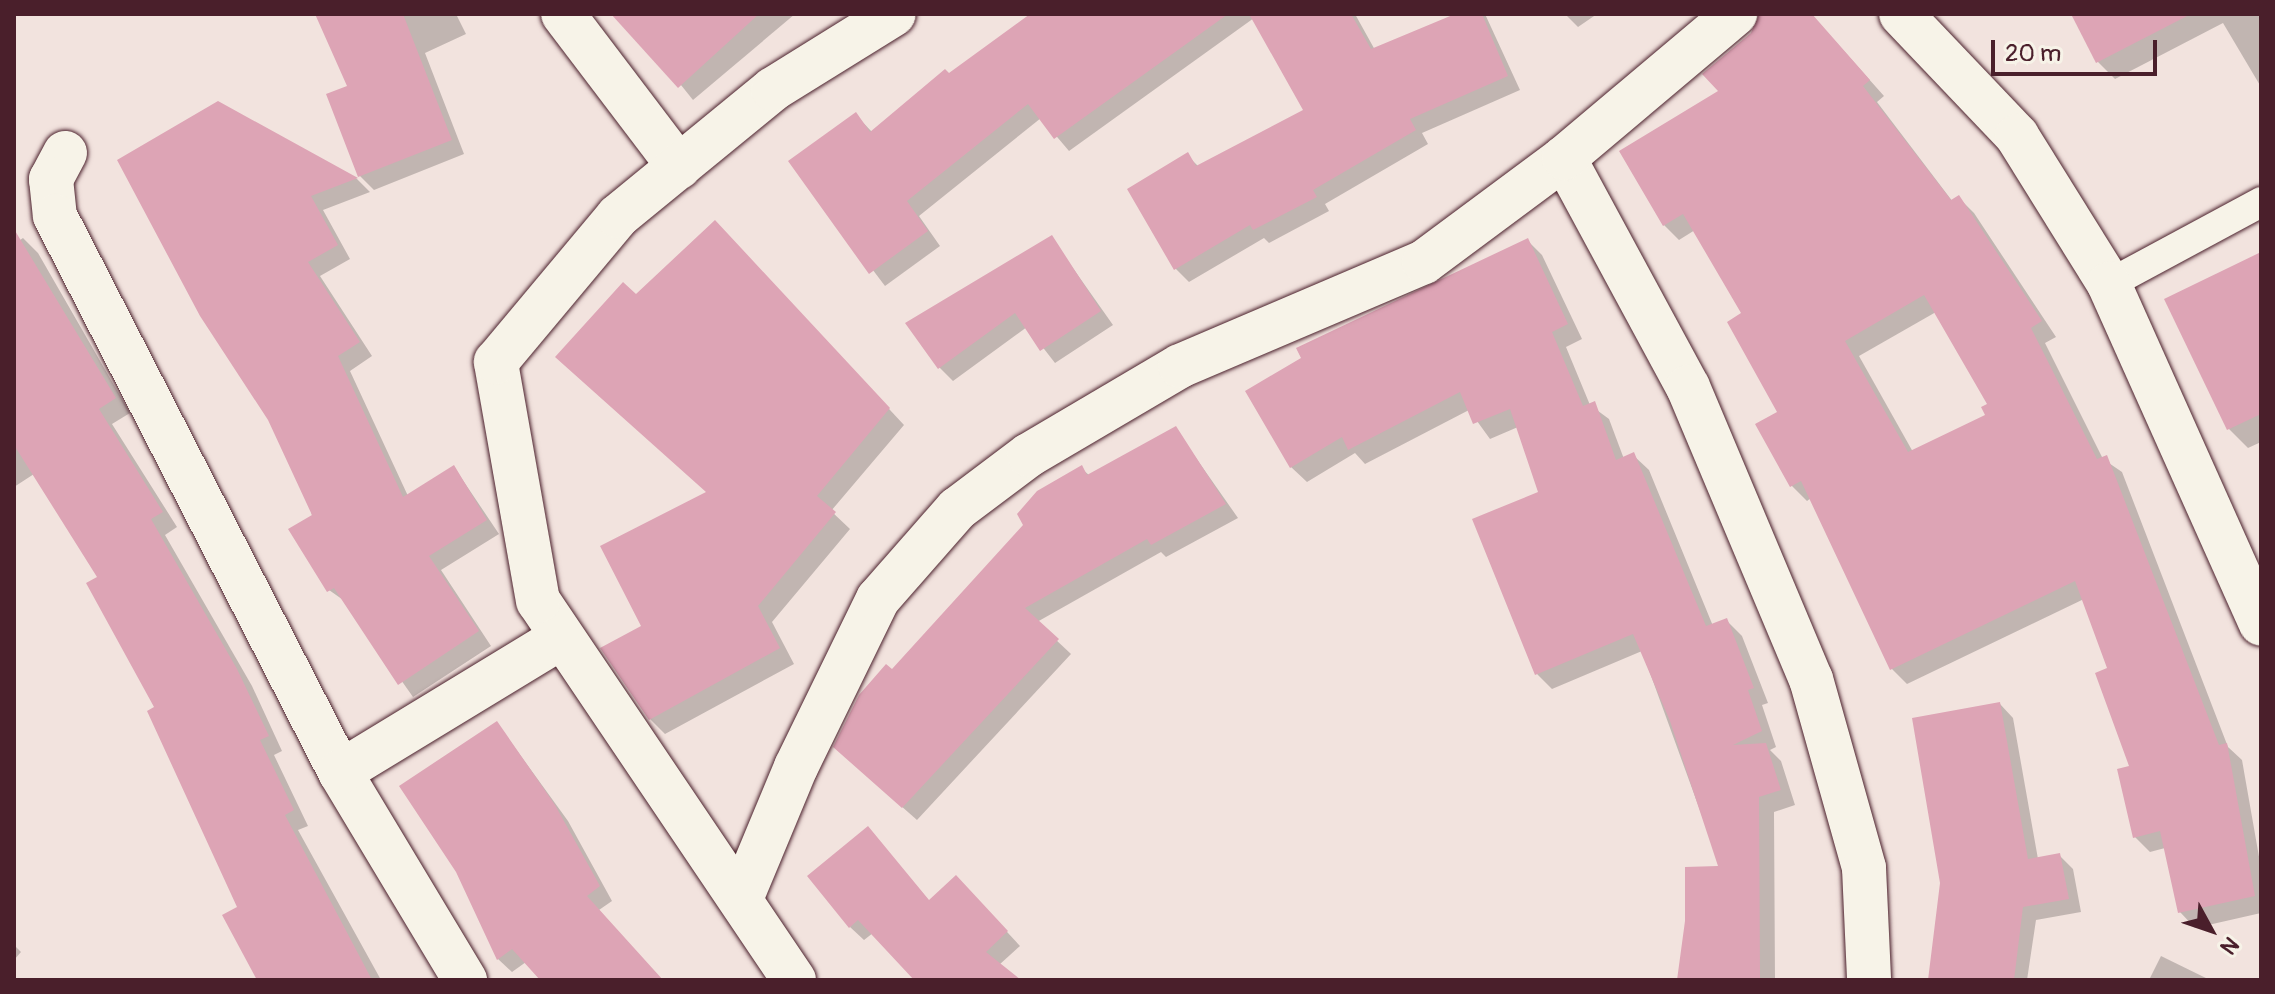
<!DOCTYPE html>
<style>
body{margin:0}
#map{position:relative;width:2275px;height:994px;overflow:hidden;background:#f2e3de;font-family:Pangolin,sans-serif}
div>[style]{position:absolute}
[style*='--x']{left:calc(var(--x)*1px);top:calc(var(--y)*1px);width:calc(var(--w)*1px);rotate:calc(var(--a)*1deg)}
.shadow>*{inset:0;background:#0003}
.building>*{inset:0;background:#dda4b5}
.roads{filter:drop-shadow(0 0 2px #4a1f2b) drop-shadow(0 0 2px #4a1f2b)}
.lane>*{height:30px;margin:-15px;padding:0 15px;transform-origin:15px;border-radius:15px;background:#f7f3e8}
.street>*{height:44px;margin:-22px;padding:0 22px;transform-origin:22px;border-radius:22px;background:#f7f3e8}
span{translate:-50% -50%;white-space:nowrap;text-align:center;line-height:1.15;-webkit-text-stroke:8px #f7f3e8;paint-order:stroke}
.frame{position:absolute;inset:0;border:16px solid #4a1f2b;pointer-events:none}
.north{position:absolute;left:2171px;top:890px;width:80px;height:80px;-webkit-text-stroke:6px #f7f3e8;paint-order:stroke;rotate:130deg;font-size:22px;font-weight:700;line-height:32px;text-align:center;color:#4a1f2b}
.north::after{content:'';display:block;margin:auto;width:28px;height:36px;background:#4a1f2b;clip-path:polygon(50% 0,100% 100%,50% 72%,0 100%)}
.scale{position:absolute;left:1991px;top:40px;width:166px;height:36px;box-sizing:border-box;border:4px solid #4a1f2b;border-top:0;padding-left:10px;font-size:24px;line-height:28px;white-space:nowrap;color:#4a1f2b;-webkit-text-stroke:6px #f7f3e8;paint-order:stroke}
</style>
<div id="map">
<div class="shadow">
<div style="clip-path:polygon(317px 14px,456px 14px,466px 34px,425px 53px,464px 154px,374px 190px,360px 176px,329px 95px,350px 87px)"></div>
<div style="clip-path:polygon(624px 14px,795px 14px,693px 100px)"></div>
<div style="clip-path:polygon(1033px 14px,1355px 14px,1375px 50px,1460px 14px,1485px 14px,1520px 90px,1422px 133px,1428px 144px,1325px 204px,1329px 211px,1269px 243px,1264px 238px,1189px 282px,1175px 268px,1187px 155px,1199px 167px,1305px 110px,1254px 18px,1069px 151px,1041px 118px,919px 216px,940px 246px,885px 286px,791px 162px,856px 115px,872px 132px)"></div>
<div style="clip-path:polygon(1565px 14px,1597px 14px,1578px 27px)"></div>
<div style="clip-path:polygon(evenodd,1760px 14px,1811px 14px,1884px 96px,1877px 102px,1953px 202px,1959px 198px,1974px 213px,2056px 337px,2045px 343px,2103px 459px,2122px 472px,2228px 747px,2242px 760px,2261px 868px,2261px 913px,2195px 928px,2180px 912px,2165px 848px,2150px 852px,2135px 837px,2132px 768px,2109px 669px,2084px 599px,1907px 684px,1892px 669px,1811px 498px,1807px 501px,1792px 486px,1780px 412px,1744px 314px,1695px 230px,1679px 240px,1664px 225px,1760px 14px,1936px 312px,1989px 405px,1988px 416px,1913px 452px,1859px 356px,1936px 312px)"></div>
<div style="clip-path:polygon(2073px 14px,2261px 14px,2261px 87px,2223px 23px,2115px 79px,2098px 62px)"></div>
<div style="clip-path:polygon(218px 104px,357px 179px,370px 192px,323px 210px,350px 259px,320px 276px,372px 356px,350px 371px,408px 496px,454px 467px,499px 534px,441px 570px,491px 646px,413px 697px,346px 602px,329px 590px)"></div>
<div style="clip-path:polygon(1051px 237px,1113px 325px,1055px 363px,1027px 327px,953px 381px,939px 367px)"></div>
<div style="clip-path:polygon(23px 238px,38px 253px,130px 413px,112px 424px,177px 527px,165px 535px,252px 686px,282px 751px,274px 755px,308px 826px,298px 830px,381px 980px,259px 980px,240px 908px,100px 578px,34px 474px,14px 487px,14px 244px)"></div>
<div style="clip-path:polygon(730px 238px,904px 425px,831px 511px,850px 529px,772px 622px,794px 664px,665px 734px,650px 719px,643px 627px,709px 493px,636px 296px)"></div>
<div style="clip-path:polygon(1527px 240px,1542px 255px,1582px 339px,1566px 347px,1590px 405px,1609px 419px,1624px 459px,1633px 455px,1649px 470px,1713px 626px,1726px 620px,1742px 636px,1768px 703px,1762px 705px,1776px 747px,1770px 750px,1781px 761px,1795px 805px,1774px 812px,1775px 980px,1679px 980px,1721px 868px,1642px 651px,1552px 689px,1537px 674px,1540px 493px,1518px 427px,1490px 439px,1469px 410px,1365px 464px,1355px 453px,1307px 482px,1291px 467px)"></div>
<div style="clip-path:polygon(2261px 254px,2261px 442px,2248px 448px,2229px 429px,2167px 300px)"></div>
<div style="clip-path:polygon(1175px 428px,1238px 518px,1166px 557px,1161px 552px,1037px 622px,1071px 654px,917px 820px,850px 761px,892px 671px,1081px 468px,1090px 476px)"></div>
<div style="clip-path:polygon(2000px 704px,2013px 718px,2038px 859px,2059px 855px,2073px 869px,2081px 912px,2036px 920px,2027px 980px,1930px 980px,1942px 883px)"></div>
<div style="clip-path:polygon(497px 723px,568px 821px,612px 901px,599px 910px,660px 980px,543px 980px,526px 962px,512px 972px,498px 959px,458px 871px)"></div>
<div style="clip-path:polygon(868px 828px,930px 902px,969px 891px,1020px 946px,999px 965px,1018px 980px,917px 980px,873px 933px,864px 940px,850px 927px)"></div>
<div style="clip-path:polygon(14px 945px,21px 952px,14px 960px)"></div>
<div style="clip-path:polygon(2161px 956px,2210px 980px,2149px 980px)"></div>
</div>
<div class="building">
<div style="clip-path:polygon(315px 14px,403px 14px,452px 140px,358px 177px,326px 94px,347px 86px)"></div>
<div style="clip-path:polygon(611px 14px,759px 14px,678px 88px)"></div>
<div style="clip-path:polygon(1030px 14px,1228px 14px,1054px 139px,1028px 104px,907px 201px,928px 231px,869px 274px,788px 161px,856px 112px,870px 132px,945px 69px,949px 73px)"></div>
<div style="clip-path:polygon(1249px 14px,1351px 14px,1371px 49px,1455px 14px,1482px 14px,1508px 76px,1410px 119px,1416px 130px,1313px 190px,1317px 197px,1253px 230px,1250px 225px,1174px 270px,1127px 189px,1188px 152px,1196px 166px,1303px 110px)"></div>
<div style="clip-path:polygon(evenodd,1759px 14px,1812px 14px,1870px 80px,1863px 86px,1951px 200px,1959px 195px,2042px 321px,2031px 328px,2097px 459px,2107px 455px,2219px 745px,2227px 743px,2255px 896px,2178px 913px,2160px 831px,2133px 838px,2117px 769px,2129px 766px,2095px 673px,2107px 668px,2075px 581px,1890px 670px,1801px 481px,1790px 487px,1755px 424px,1777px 412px,1727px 322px,1741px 313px,1683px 214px,1663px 226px,1619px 151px,1718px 91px,1702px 74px,1751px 33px,1759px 14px,1924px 295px,1987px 404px,1981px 407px,1985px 415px,1908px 452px,1845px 341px,1924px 295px)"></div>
<div style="clip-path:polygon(2071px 14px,2191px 14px,2096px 63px)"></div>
<div style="clip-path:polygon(218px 101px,358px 178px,311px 196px,338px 245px,308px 262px,360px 342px,338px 356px,403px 497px,454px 465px,487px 520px,429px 556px,479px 631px,398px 685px,334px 588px,327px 592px,288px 529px,312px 515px,268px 420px,200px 316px,117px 160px)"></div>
<div style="clip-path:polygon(715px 220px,890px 408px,817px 496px,836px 512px,758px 606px,780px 648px,649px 720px,600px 648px,641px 626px,600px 546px,706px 492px,555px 357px,623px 282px,636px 294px)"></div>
<div style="clip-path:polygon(14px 229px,116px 398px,99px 409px,163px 512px,151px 519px,237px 669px,269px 736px,260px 740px,294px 810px,285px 815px,372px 980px,257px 980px,222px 915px,237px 907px,147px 711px,154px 707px,86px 583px,97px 577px,14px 445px)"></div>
<div style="clip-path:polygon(1052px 235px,1101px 311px,1040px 351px,1015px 313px,938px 369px,905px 323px)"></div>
<div style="clip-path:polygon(1528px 238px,1568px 324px,1552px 332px,1583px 406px,1595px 401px,1616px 460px,1634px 452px,1706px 626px,1727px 618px,1754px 688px,1748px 690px,1762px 731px,1733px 745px,1766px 743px,1781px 790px,1759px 797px,1760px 980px,1677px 980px,1685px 921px,1685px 867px,1718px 866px,1670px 721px,1633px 634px,1535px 675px,1472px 519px,1538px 492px,1510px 409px,1473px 424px,1460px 392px,1348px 450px,1342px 437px,1290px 468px,1245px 391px,1301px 358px,1296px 348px)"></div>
<div style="clip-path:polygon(2261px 252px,2261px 414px,2227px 430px,2164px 299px)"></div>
<div style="clip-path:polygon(1176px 426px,1226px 504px,1151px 545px,1147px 539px,1025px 608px,1059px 639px,902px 808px,833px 747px,859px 695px,886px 664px,892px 669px,1023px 525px,1017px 514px,1037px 491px,1082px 465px,1087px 475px)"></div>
<div style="clip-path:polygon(2000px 702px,2028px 859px,2060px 853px,2069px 899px,2023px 907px,2014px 980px,1928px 980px,1940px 883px,1912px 718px)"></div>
<div style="clip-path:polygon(497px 721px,555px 805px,600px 886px,587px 896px,663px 980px,540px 980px,512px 949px,497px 960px,456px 872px,399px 786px)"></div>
<div style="clip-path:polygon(868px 826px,929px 900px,956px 875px,1008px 931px,986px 952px,1021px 980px,914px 980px,858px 920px,849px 928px,807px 876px)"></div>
</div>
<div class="roads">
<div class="lane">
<div style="--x:2109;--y:284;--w:173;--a:-28.3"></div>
</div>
<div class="street">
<div style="--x:563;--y:14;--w:192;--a:52.8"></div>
<div style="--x:1901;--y:14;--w:168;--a:46.4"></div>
<div style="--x:2017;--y:136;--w:174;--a:58.1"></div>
<div style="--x:2109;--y:284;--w:372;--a:65.9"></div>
<div style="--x:65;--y:153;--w:30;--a:118"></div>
<div style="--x:51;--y:179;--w:37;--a:84"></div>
<div style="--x:55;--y:216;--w:625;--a:62.86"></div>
<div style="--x:340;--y:772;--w:243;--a:59"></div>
<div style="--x:1564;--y:158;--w:260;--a:61.6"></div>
<div style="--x:1688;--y:387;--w:317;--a:67.2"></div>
<div style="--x:1811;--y:679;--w:196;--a:74.3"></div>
<div style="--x:1864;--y:868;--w:112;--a:87.4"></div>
<div style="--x:340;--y:772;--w:258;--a:-31.3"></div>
<div style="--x:741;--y:899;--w:143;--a:-67.4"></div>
<div style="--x:796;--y:767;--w:187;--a:-64"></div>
<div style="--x:878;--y:599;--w:120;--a:-48.7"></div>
<div style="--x:957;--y:509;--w:90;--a:-36.9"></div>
<div style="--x:1029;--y:455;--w:175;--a:-30.5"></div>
<div style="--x:1180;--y:366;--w:265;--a:-23.1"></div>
<div style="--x:1424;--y:262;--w:174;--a:-36.6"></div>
<div style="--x:1564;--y:158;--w:224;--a:-40.1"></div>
<div style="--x:794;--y:980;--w:457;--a:-124"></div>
<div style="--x:538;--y:601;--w:243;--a:-100"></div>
<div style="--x:496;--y:362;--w:190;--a:-50.1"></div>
<div style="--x:618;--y:216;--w:200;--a:-39.3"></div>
<div style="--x:773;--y:89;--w:142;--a:-31.8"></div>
</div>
</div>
<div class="frame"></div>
<div class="north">N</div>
<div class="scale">20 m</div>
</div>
